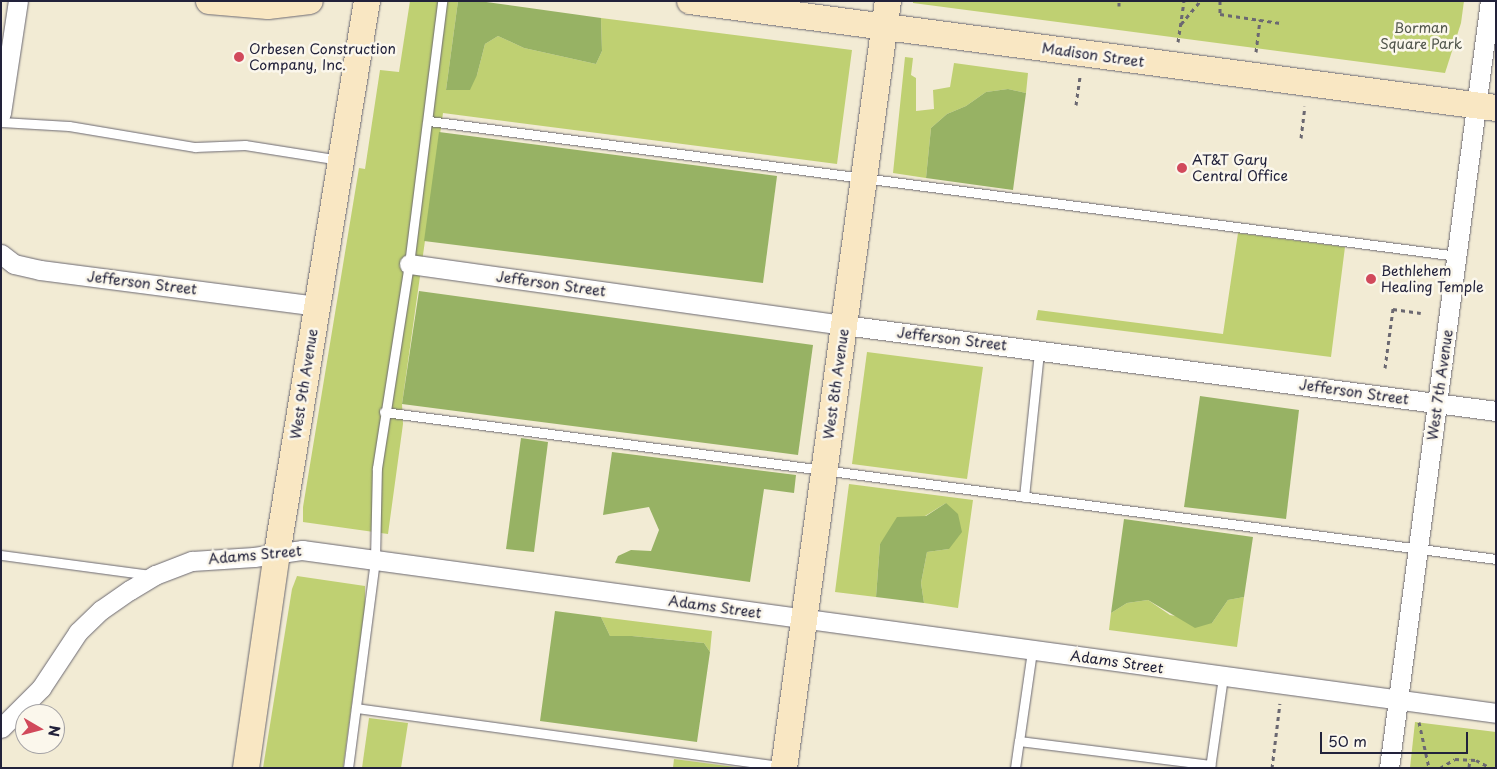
<!DOCTYPE html>
<style>
body{margin:0}
#map{position:relative;width:1497px;height:769px;overflow:hidden;background:#f2ebd4;font-family:"Playpen Sans",sans-serif}
div>[style]{position:absolute}
[style*='--x']{left:calc(var(--x)*1px);top:calc(var(--y)*1px);width:calc(var(--w)*1px);rotate:calc(var(--a)*1deg)}
.green>*{inset:0;background:#bfd072}
.forest>*{inset:0;background:#97b264}
.path>*{height:3px;margin-top:-1.5px;transform-origin:0;background:repeating-linear-gradient(90deg,#6b6871 0 4px,transparent 0 8px)}
.roads{filter:drop-shadow(0 0 1px #6b6871) drop-shadow(0 0 1px #6b6871)}
.lane>*{height:9px;margin:-4.5px;padding:0 4.5px;transform-origin:4.5px;border-radius:4.5px;background:#fff}
.street>*{height:19px;margin:-9.5px;padding:0 9.5px;transform-origin:9.5px;border-radius:9.5px;background:#fff}
.secondary>*{height:26px;margin:-13px;padding:0 13px;transform-origin:13px;border-radius:13px;background:#f9e7c3}
.dots>*{width:14px;height:14px;translate:-50% -50%;box-sizing:border-box;border:2px solid #fbf7ec;border-radius:50%}
span{translate:-50% -50%;white-space:nowrap;text-align:center;line-height:1.15;-webkit-text-stroke:5px #fbf7ec;paint-order:stroke}
.park-label{font-size:14px;color:#51564c}
.poi-label{font-size:14px;color:#22223b}
.left{translate:0 -50%;text-align:left}
.street-label{font-size:14px;color:#22223b}
.frame{position:absolute;inset:0;border:2px solid #22223b;pointer-events:none}
.north{position:absolute;left:15px;top:704px;width:50px;height:50px;box-sizing:border-box;background:#fbf7ec;border:1px solid #a4a2a5;border-radius:50%;rotate:98deg;font-size:14px;font-weight:700;line-height:20px;text-align:center;color:#22223b}
.north::after{content:'';display:block;margin:auto;width:18px;height:22px;background:#d1495b;clip-path:polygon(50% 0,100% 100%,50% 72%,0 100%)}
.scale{position:absolute;left:1320px;top:732px;width:148px;height:22px;box-sizing:border-box;border:2px solid #22223b;border-top:0;padding-left:6px;font-size:15px;line-height:18px;white-space:nowrap;color:#22223b;-webkit-text-stroke:4px #fbf7ec;paint-order:stroke}
</style>
<div id="map">
<div class="green">
<div style="clip-path:polygon(410px 1px,458px 1px,446px 90px,477px 75px,485px 44px,498px 36px,524px 48px,596px 64px,602px 51px,601px 18px,852px 50px,837px 164px,443px 113px,402px 404px,403px 424px,388px 534px,303px 522px,303px 507px,359px 168px,365px 169px,380px 70px,399px 72px)"></div>
<div style="clip-path:polygon(913px 1px,1464px 1px,1461px 23px,1445px 73px,913px 3px)"></div>
<div style="clip-path:polygon(905px 57px,913px 58px,911px 75px,916px 78px,916px 111px,934px 109px,933px 90px,950px 87px,954px 63px,1028px 73px,1026px 93px,1008px 89px,986px 92px,966px 106px,947px 114px,931px 128px,926px 178px,893px 173px)"></div>
<div style="clip-path:polygon(1238px 233px,1345px 247px,1331px 357px,1036px 320px,1038px 310px,1223px 334px)"></div>
<div style="clip-path:polygon(867px 352px,983px 367px,967px 479px,852px 464px)"></div>
<div style="clip-path:polygon(849px 484px,973px 500px,958px 608px,924px 603px,921px 583px,927px 552px,949px 549px,946px 503px,880px 544px,876px 597px,835px 592px)"></div>
<div style="clip-path:polygon(297px 576px,365px 586px,365px 606px,343px 768px,263px 768px,292px 589px)"></div>
<div style="clip-path:polygon(1244px 597px,1237px 647px,1109px 630px,1111px 613px,1127px 603px,1148px 600px,1170px 615px,1212px 623px,1228px 600px)"></div>
<div style="clip-path:polygon(601px 617px,712px 631px,710px 652px,704px 643px,632px 636px,610px 636px)"></div>
<div style="clip-path:polygon(369px 718px,408px 723px,401px 768px,362px 768px)"></div>
<div style="clip-path:polygon(1415px 722px,1496px 732px,1496px 768px,1410px 768px)"></div>
<div style="clip-path:polygon(674px 759px,735px 767px,735px 768px,673px 768px)"></div>
</div>
<div class="forest">
<div style="clip-path:polygon(458px 1px,479px 1px,601px 18px,602px 51px,596px 64px,524px 48px,498px 36px,485px 44px,477px 75px,470px 90px,446px 90px)"></div>
<div style="clip-path:polygon(1008px 89px,1026px 93px,1013px 190px,926px 178px,931px 128px,947px 114px,966px 106px,986px 92px)"></div>
<div style="clip-path:polygon(439px 132px,777px 176px,763px 283px,424px 241px)"></div>
<div style="clip-path:polygon(419px 291px,813px 345px,798px 455px,402px 404px)"></div>
<div style="clip-path:polygon(1200px 396px,1299px 410px,1286px 519px,1184px 507px)"></div>
<div style="clip-path:polygon(521px 438px,548px 442px,534px 552px,506px 549px)"></div>
<div style="clip-path:polygon(612px 452px,796px 475px,794px 493px,764px 489px,750px 582px,615px 563px,618px 556px,631px 550px,651px 551px,659px 530px,649px 507px,603px 515px)"></div>
<div style="clip-path:polygon(946px 503px,958px 514px,962px 532px,949px 549px,927px 552px,921px 583px,924px 603px,876px 597px,880px 544px,897px 517px,926px 516px)"></div>
<div style="clip-path:polygon(1124px 519px,1253px 537px,1244px 597px,1228px 600px,1212px 623px,1195px 628px,1148px 600px,1127px 603px,1111px 613px)"></div>
<div style="clip-path:polygon(555px 611px,601px 617px,610px 636px,632px 636px,704px 643px,710px 652px,697px 742px,540px 721px)"></div>
</div>
<div class="path">
<div style="--x:1220;--y:1;--w:13;--a:90"></div>
<div style="--x:1220;--y:14;--w:61;--a:8.5"></div>
<div style="--x:1119;--y:6;--w:5;--a:-90"></div>
<div style="--x:1181;--y:24;--w:30;--a:-50"></div>
<div style="--x:1178;--y:42;--w:41;--a:-81.7"></div>
<div style="--x:1256;--y:52;--w:33;--a:-83"></div>
<div style="--x:1076;--y:105;--w:29;--a:-82"></div>
<div style="--x:1301;--y:138;--w:32;--a:-83"></div>
<div style="--x:1385;--y:368;--w:60;--a:-82.3"></div>
<div style="--x:1393;--y:309;--w:28;--a:8"></div>
<div style="--x:1419;--y:722;--w:47;--a:77.7"></div>
<div style="--x:1469;--y:767;--w:8;--a:-83"></div>
<div style="--x:1272;--y:768;--w:65;--a:-83"></div>
<div style="--x:1440;--y:768;--w:17;--a:-31"></div>
<div style="--x:1455;--y:759;--w:21;--a:3"></div>
<div style="--x:1476;--y:760;--w:17;--a:28"></div>
</div>
<div class="roads">
<div class="lane">
<div style="--x:429;--y:121;--w:1037;--a:7.48"></div>
<div style="--x:1;--y:122;--w:68;--a:3.4"></div>
<div style="--x:69;--y:126;--w:128;--a:9.5"></div>
<div style="--x:195;--y:147;--w:50;--a:-2.3"></div>
<div style="--x:245;--y:145;--w:96;--a:9"></div>
<div style="--x:384;--y:412;--w:1122;--a:7.53"></div>
<div style="--x:1024;--y:497;--w:147;--a:-84.1"></div>
<div style="--x:1;--y:555;--w:150;--a:7.6"></div>
<div style="--x:1032;--y:651;--w:91;--a:98.2"></div>
<div style="--x:1019;--y:741;--w:193;--a:7.1"></div>
<div style="--x:356;--y:708;--w:430;--a:7.8"></div>
<div style="--x:348;--y:768;--w:210;--a:-82.6"></div>
<div style="--x:375;--y:560;--w:92;--a:-88.8"></div>
<div style="--x:377;--y:468;--w:206;--a:-81.1"></div>
<div style="--x:409;--y:264;--w:265;--a:-82.8"></div>
<div style="--x:1015;--y:768;--w:27;--a:-82"></div>
<div style="--x:1210;--y:768;--w:92;--a:-81.9"></div>
</div>
<div class="street">
<div style="--x:1;--y:113;--w:113;--a:-81.4"></div>
<div style="--x:1;--y:254;--w:16;--a:38"></div>
<div style="--x:14;--y:264;--w:27;--a:13"></div>
<div style="--x:40;--y:270;--w:279;--a:7.4"></div>
<div style="--x:409;--y:264;--w:439;--a:8"></div>
<div style="--x:844;--y:325;--w:658;--a:7.51"></div>
<div style="--x:1;--y:728;--w:57;--a:-45"></div>
<div style="--x:41;--y:688;--w:67;--a:-56.5"></div>
<div style="--x:78;--y:632;--w:32;--a:-44"></div>
<div style="--x:101;--y:610;--w:35;--a:-35"></div>
<div style="--x:130;--y:590;--w:29;--a:-31"></div>
<div style="--x:155;--y:575;--w:40;--a:-21"></div>
<div style="--x:192;--y:561;--w:62;--a:-3.7"></div>
<div style="--x:254;--y:557;--w:49;--a:-8.3"></div>
<div style="--x:302;--y:550;--w:1205;--a:7.77"></div>
<div style="--x:1389;--y:768;--w:774;--a:-82.5"></div>
</div>
<div class="secondary">
<div style="--x:209;--y:1;--w:59;--a:4.8"></div>
<div style="--x:268;--y:6;--w:42;--a:-6.8"></div>
<div style="--x:690;--y:1;--w:813;--a:7.56"></div>
<div style="--x:246;--y:768;--w:216;--a:-81.8"></div>
<div style="--x:277;--y:554;--w:560;--a:-80.76"></div>
<div style="--x:784;--y:768;--w:774;--a:-82.28"></div>
</div>
</div>
<div class="dots">
<div style="left:239px;top:57px;background:#d1495b"></div>
<div style="left:1182px;top:168px;background:#d1495b"></div>
<div style="left:1371px;top:279px;background:#d1495b"></div>
</div>
<div class="park-label">
<span style="left:1421px;top:36px">Borman<br>Square Park</span>
</div>
<div class="poi-label">
<span class="left" style="left:249px;top:57px">Orbesen Construction<br>Company, Inc.</span>
<span class="left" style="left:1192px;top:168px">AT&amp;T Gary<br>Central Office</span>
<span class="left" style="left:1381px;top:279px">Bethlehem<br>Healing Temple</span>
</div>
<div class="street-label">
<span style="left:1093px;top:55px;rotate:8deg">Madison Street</span>
<span style="left:142px;top:283px;rotate:7deg">Jefferson Street</span>
<span style="left:551px;top:284px;rotate:8deg">Jefferson Street</span>
<span style="left:952px;top:339px;rotate:7deg">Jefferson Street</span>
<span style="left:304px;top:384px;rotate:-81deg">West 9th Avenue</span>
<span style="left:836px;top:384px;rotate:-82deg">West 8th Avenue</span>
<span style="left:1440px;top:385px;rotate:-82deg">West 7th Avenue</span>
<span style="left:1354px;top:392px;rotate:8deg">Jefferson Street</span>
<span style="left:255px;top:555px;rotate:-5deg">Adams Street</span>
<span style="left:715px;top:607px;rotate:8deg">Adams Street</span>
<span style="left:1117px;top:662px;rotate:8deg">Adams Street</span>
</div>
<div class="frame"></div>
<div class="north">N</div>
<div class="scale">50 m</div>
</div>
